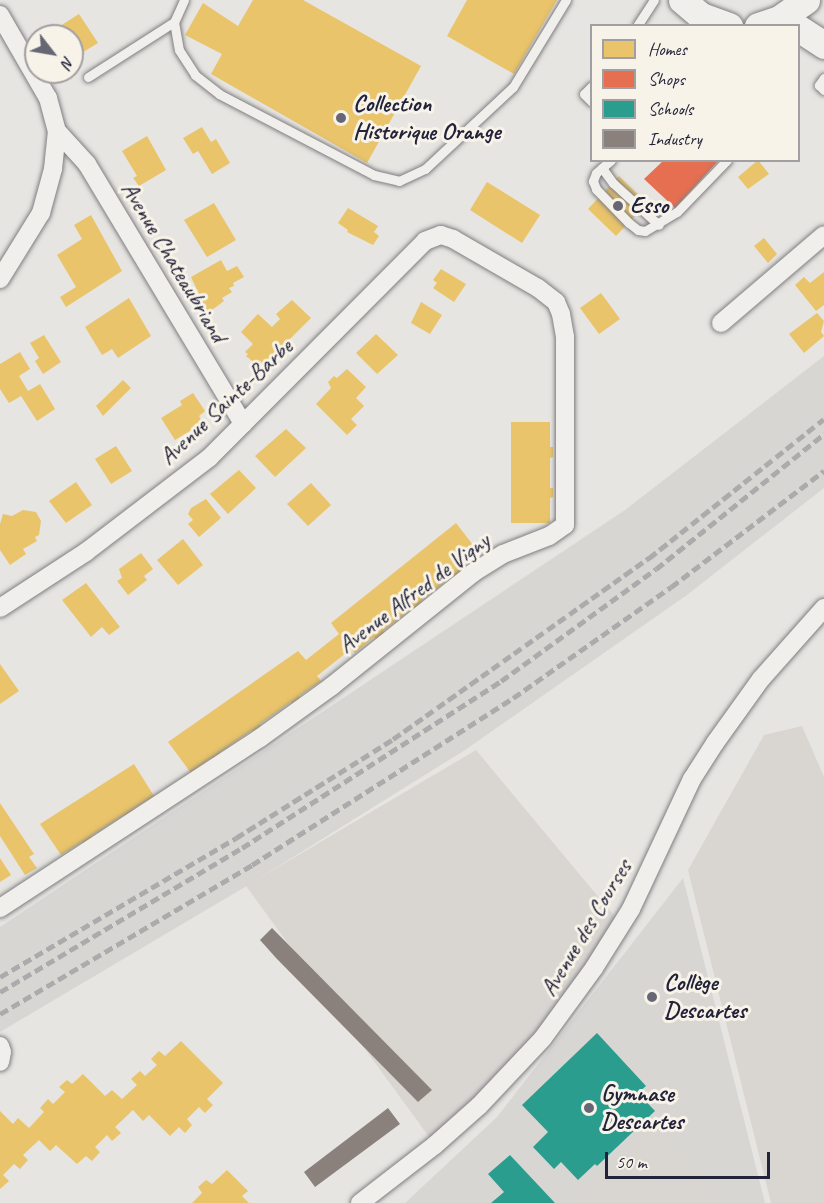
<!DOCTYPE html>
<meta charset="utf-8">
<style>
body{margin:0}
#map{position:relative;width:824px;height:1203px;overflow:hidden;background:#e7e5e1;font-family:Caveat,sans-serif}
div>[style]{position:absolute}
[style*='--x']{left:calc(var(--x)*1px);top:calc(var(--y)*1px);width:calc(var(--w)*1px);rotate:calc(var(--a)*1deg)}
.built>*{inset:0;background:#d8d6d3}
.green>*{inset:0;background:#d9d6d2}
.homes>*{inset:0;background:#e9c46a}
.shops>*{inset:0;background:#e76f51}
.schools>*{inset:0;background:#2a9d8f}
.industry>*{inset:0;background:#8a817c}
.roads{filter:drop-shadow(0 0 2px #7f7e81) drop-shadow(0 0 2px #7f7e81)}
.lane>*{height:9px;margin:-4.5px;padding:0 4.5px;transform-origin:4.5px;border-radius:4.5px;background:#f0efeb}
.street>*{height:18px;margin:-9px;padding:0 9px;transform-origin:9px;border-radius:9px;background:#f0efeb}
.primary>*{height:27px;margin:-13.5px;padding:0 13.5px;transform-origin:13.5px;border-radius:13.5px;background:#f0efeb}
.rail>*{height:4.5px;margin-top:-2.25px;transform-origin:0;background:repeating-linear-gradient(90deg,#acaaab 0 9px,transparent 0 13.5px)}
.dots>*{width:16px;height:16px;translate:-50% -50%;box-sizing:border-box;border:3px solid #f7f3e8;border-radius:50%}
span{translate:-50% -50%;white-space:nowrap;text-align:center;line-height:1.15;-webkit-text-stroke:6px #f7f3e8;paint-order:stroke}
.poi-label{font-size:24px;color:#22223b;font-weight:700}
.left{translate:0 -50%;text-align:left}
.street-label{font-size:24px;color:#22223b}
.legend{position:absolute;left:590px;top:24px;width:210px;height:138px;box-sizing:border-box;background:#f7f3e8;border:2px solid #a29fa3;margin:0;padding:8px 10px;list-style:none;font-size:18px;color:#22223b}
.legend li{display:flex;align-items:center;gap:12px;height:30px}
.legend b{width:30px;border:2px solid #a29fa3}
.north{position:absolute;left:24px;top:24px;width:60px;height:60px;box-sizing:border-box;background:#f7f3e8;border:2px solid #a29fa3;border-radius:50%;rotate:121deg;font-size:16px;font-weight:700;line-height:24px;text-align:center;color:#22223b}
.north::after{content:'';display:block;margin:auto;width:21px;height:27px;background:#676675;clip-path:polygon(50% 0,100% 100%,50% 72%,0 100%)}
.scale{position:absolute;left:605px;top:1152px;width:165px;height:27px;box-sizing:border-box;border:3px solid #22223b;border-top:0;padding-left:8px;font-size:18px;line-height:21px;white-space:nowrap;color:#22223b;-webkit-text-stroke:4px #f7f3e8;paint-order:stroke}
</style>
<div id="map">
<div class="built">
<div style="clip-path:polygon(824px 356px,824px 488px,687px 595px,465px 750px,245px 887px,0 1032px,0 927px,625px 510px)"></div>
<div style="clip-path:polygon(683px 878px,765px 1203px,405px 1203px,497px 1117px)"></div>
</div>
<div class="green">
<div style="clip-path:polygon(802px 726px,824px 777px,824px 1203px,771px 1203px,688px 870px,764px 735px)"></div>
<div style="clip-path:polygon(476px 750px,621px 924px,594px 968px,435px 1145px,246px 886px)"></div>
<div style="clip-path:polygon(652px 1125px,724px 1203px,579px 1203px,574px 1198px)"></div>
</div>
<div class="homes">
<div style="clip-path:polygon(253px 0,303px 0,421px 66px,367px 163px,211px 74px,222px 54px,185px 35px,203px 3px,238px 26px)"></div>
<div style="clip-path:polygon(467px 0,557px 0,514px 74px,447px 36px)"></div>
<div style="clip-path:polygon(79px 14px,98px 43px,75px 57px,72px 52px,72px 36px,62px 36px,57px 28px)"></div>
<div style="clip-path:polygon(202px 127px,211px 142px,216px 139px,230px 163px,212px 174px,198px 151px,193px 154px,183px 138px)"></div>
<div style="clip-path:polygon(147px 136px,166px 170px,139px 186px,133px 178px,137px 176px,122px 151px)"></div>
<div style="clip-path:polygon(758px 160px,769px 174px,748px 189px,738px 177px)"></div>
<div style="clip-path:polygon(619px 176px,647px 203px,616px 236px,588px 209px)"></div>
<div style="clip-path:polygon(487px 182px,540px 215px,522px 243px,470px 210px)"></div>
<div style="clip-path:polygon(214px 203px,236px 240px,207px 257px,184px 220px)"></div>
<div style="clip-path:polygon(348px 208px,378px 226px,374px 232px,379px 236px,373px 245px,347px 232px,348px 230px,338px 223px)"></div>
<div style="clip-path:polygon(91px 215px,122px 271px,66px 307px,60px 297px,76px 287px,57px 255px,82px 239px,74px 225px)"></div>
<div style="clip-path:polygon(764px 238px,777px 254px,768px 263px,754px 246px)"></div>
<div style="clip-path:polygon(221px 260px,227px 271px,237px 266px,244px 277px,233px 283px,234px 286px,229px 288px,232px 292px,222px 298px,224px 301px,208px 313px,191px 277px)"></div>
<div style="clip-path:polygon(441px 269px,466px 284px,454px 302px,433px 288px,437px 283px,433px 280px)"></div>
<div style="clip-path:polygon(824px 272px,824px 305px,816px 311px,795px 285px,804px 277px,810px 283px)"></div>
<div style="clip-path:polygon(601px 293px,620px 319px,599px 334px,580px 308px)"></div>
<div style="clip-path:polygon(129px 298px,151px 336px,118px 358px,112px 349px,102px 355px,85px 327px)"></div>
<div style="clip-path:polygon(292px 300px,311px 318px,261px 368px,246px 356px,248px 354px,245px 352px,253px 344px,241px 332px,258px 314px,272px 327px,280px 319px,276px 314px)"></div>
<div style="clip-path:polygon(421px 302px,442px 315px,430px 334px,411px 323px)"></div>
<div style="clip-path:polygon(817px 313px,824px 321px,821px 332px,824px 336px,804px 353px,789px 334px)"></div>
<div style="clip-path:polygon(376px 334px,398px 355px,377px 374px,356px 353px)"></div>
<div style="clip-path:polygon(44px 335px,61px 362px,43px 374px,35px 361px,39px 358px,30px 343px)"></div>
<div style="clip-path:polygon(20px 352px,30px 369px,19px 376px,28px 391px,40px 384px,55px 409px,37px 421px,21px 396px,9px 403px,0 389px,0 364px)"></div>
<div style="clip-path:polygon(347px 369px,366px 387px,356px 398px,364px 406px,351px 419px,357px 425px,347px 435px,316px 404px,331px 388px,328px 382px,334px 376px,337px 378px)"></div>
<div style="clip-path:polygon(123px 380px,131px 388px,103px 416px,96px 406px)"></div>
<div style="clip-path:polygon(193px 393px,205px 411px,199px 416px,203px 423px,175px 440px,161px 418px,182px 405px,180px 401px)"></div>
<div style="clip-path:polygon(511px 422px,550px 422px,550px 447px,553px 447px,553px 457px,550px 458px,550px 488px,553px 488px,553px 497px,550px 498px,550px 523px,511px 523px)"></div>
<div style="clip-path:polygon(286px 429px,306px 448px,275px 477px,255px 456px)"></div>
<div style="clip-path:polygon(116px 446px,132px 471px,111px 484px,95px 459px)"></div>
<div style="clip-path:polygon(239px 470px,256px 488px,228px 514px,210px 494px)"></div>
<div style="clip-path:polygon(76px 482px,92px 505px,66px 523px,49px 501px)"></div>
<div style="clip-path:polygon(311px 483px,331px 505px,308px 526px,287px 504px)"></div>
<div style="clip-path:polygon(206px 499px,221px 518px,199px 537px,188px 524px,193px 520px,188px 514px,191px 508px)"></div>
<div style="clip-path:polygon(23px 510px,36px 512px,41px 521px,39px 535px,35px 537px,37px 541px,23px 549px,26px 554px,10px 565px,0 550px,0 524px,3px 514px,12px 516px)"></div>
<div style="clip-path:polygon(456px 523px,480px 554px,460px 569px,462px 573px,454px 579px,452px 576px,421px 601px,423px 603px,416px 609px,414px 607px,383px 631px,385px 634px,377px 640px,374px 637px,355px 653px,351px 649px,317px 676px,321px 681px,299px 696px,301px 700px,293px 705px,291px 702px,260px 724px,262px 728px,254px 733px,252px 730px,219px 753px,222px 756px,214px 762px,211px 758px,191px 773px,168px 742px,298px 651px,306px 660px,339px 634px,331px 623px)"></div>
<div style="clip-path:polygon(183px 539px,203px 565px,178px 585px,157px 560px)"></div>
<div style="clip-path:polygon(141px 553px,153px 569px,144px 576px,147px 580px,128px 595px,117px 581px,122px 578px,119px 569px)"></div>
<div style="clip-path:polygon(86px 583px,120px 627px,109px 635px,102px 627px,91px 637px,62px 600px)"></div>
<div style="clip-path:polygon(0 664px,19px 691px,0 704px)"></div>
<div style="clip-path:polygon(134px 764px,154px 796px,133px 809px,135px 814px,126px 819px,124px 815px,91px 836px,93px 840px,85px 845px,82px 842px,61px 855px,40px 824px)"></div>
<div style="clip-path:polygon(0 803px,34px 854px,29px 857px,37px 868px,25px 875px,0 836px)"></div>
<div style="clip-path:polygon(0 858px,11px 875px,0 882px)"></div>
<div style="clip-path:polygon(181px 1041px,223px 1083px,207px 1099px,213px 1105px,205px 1113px,199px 1107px,187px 1119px,192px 1125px,185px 1133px,179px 1127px,170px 1136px,149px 1115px,143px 1121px,133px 1110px,115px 1127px,121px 1133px,112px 1141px,107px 1135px,95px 1147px,100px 1152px,92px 1161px,86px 1156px,77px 1164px,56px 1145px,50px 1151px,39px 1140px,23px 1155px,28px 1160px,20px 1169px,14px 1164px,3px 1175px,9px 1181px,0 1189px,0 1111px,13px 1124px,18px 1118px,29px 1128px,44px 1112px,40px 1108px,48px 1099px,53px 1104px,65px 1092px,59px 1087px,67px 1080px,72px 1084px,83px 1074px,105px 1096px,112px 1090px,122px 1099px,137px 1085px,131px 1079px,140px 1071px,145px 1076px,157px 1065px,151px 1059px,159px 1051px,165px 1056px)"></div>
<div style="clip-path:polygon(227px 1170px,248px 1191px,242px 1196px,249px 1203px,192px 1203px,202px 1193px,198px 1187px,206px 1180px,212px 1184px)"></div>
</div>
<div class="shops">
<div style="clip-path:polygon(664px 160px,719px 160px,675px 208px,644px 179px)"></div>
</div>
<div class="schools">
<div style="clip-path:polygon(597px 1033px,646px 1086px,638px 1093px,655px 1111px,597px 1166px,595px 1164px,578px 1180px,561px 1162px,554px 1169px,533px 1147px,548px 1132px,522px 1105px)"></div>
<div style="clip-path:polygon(510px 1155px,555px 1203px,491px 1203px,504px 1192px,488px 1174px)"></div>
</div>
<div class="industry">
<div style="clip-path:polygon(272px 928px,432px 1090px,418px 1102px,277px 959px,260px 940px)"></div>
<div style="clip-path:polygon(388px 1108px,400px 1124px,315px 1187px,304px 1172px)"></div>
</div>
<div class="roads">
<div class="lane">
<div style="--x:184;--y:0;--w:24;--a:114"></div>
<div style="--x:174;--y:22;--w:28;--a:80"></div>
<div style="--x:179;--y:50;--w:30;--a:57"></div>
<div style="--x:195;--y:75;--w:31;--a:38"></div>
<div style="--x:219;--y:94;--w:175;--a:27.6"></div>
<div style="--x:374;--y:175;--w:26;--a:13"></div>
<div style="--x:399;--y:181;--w:29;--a:-25"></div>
<div style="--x:425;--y:169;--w:120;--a:-43"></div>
<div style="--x:513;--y:87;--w:102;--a:-58.7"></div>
<div style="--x:637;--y:26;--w:31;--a:-57"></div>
<div style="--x:88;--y:77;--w:102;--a:-32.6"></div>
<div style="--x:824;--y:78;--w:9;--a:126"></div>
<div style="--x:819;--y:85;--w:7;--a:45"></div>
<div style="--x:592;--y:86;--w:11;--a:135"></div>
<div style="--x:584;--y:94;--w:11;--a:45"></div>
<div style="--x:611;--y:160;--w:20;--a:139"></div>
<div style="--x:596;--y:173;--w:9;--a:111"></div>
<div style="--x:593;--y:181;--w:9;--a:69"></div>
<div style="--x:596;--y:189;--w:47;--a:45.9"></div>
<div style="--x:629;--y:223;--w:11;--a:38"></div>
<div style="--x:638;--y:230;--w:7;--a:8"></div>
<div style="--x:645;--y:231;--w:37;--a:-31"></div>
<div style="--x:677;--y:212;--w:72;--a:-46.1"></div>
<div style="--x:602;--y:168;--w:19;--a:54"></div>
<div style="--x:613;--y:183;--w:62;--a:42.4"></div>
</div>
<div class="street">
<div style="--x:0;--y:15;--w:96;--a:60"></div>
<div style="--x:48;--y:98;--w:34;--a:75"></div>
<div style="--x:57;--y:131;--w:38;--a:96"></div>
<div style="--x:53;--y:169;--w:46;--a:105.3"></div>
<div style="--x:41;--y:213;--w:78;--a:121.8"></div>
<div style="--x:57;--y:131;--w:45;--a:47.7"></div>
<div style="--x:87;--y:164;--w:303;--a:59"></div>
<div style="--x:721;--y:323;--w:135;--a:-40.5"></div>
<div style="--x:0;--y:608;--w:103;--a:-33.1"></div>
<div style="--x:86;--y:552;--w:155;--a:-37.4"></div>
<div style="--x:209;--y:458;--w:306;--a:-45.1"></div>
<div style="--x:425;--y:241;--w:17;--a:-21"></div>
<div style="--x:441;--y:235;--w:13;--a:18"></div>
<div style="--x:453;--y:239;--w:98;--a:30"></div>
<div style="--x:538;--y:288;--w:23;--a:38"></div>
<div style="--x:556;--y:302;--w:13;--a:67"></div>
<div style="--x:561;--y:314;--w:23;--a:80"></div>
<div style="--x:565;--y:337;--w:188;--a:90"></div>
<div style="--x:565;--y:525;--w:19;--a:145"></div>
<div style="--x:549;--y:536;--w:49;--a:158.6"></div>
<div style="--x:503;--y:554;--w:36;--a:148"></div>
<div style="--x:473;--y:573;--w:181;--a:141.3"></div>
<div style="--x:332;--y:686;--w:89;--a:144.2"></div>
<div style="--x:260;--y:738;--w:311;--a:146.8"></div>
<div style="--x:0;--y:1046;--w:6;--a:72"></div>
<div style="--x:2;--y:1052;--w:10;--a:101"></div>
<div style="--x:360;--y:1203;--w:95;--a:-37.7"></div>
<div style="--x:435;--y:1145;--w:59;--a:-41.6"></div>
<div style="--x:479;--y:1106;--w:93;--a:-46.7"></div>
<div style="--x:543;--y:1038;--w:87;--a:-53.9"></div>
<div style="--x:594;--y:968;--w:70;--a:-57.9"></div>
<div style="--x:631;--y:909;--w:144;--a:-64.9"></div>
<div style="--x:692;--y:779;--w:43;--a:-57.4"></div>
<div style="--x:715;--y:743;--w:79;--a:-54.3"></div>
<div style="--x:761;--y:679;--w:95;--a:-48.4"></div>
</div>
<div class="primary">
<div style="--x:682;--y:0;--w:25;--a:40"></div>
<div style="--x:701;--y:16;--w:30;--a:20"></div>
<div style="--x:758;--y:26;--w:22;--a:-18"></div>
<div style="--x:779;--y:19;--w:33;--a:-35"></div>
<div style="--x:798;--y:28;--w:31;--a:33"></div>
</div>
</div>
<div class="rail">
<div style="--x:0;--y:977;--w:274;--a:-30.5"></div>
<div style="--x:236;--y:838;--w:186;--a:-32.2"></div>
<div style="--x:393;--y:739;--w:314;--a:-35.3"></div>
<div style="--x:649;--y:558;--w:223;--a:-38.5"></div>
<div style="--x:0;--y:992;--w:282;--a:-30.8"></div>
<div style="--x:242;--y:848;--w:308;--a:-32.8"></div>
<div style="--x:501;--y:681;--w:191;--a:-35.9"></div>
<div style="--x:656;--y:569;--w:216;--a:-38.8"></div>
<div style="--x:0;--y:1014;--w:293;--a:-30.6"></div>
<div style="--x:252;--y:865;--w:310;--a:-32.6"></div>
<div style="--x:513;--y:698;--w:193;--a:-35.1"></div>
<div style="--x:671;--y:587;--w:192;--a:-37.2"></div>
</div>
<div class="dots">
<div style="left:341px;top:118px;background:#676675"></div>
<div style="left:618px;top:206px;background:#676675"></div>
<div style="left:652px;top:997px;background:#676675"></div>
<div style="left:589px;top:1108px;background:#676675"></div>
</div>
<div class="poi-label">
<span class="left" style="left:353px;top:118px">Collection<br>Historique Orange</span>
<span class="left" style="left:630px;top:206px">Esso</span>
<span class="left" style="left:664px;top:997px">Collège<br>Descartes</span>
<span class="left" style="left:601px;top:1108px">Gymnase<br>Descartes</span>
</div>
<div class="street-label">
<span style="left:174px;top:262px;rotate:59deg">Avenue Chateaubriand</span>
<span style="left:226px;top:402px;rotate:-43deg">Avenue Sainte-Barbe</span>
<span style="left:414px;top:593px;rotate:-37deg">Avenue Alfred de Vigny</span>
<span style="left:586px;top:928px;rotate:-59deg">Avenue des Courses</span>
</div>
<ul class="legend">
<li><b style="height:16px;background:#e9c46a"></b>Homes</li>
<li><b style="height:16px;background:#e76f51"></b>Shops</li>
<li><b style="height:16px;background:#2a9d8f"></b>Schools</li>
<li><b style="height:16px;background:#8a817c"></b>Industry</li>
</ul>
<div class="north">N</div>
<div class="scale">50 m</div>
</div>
